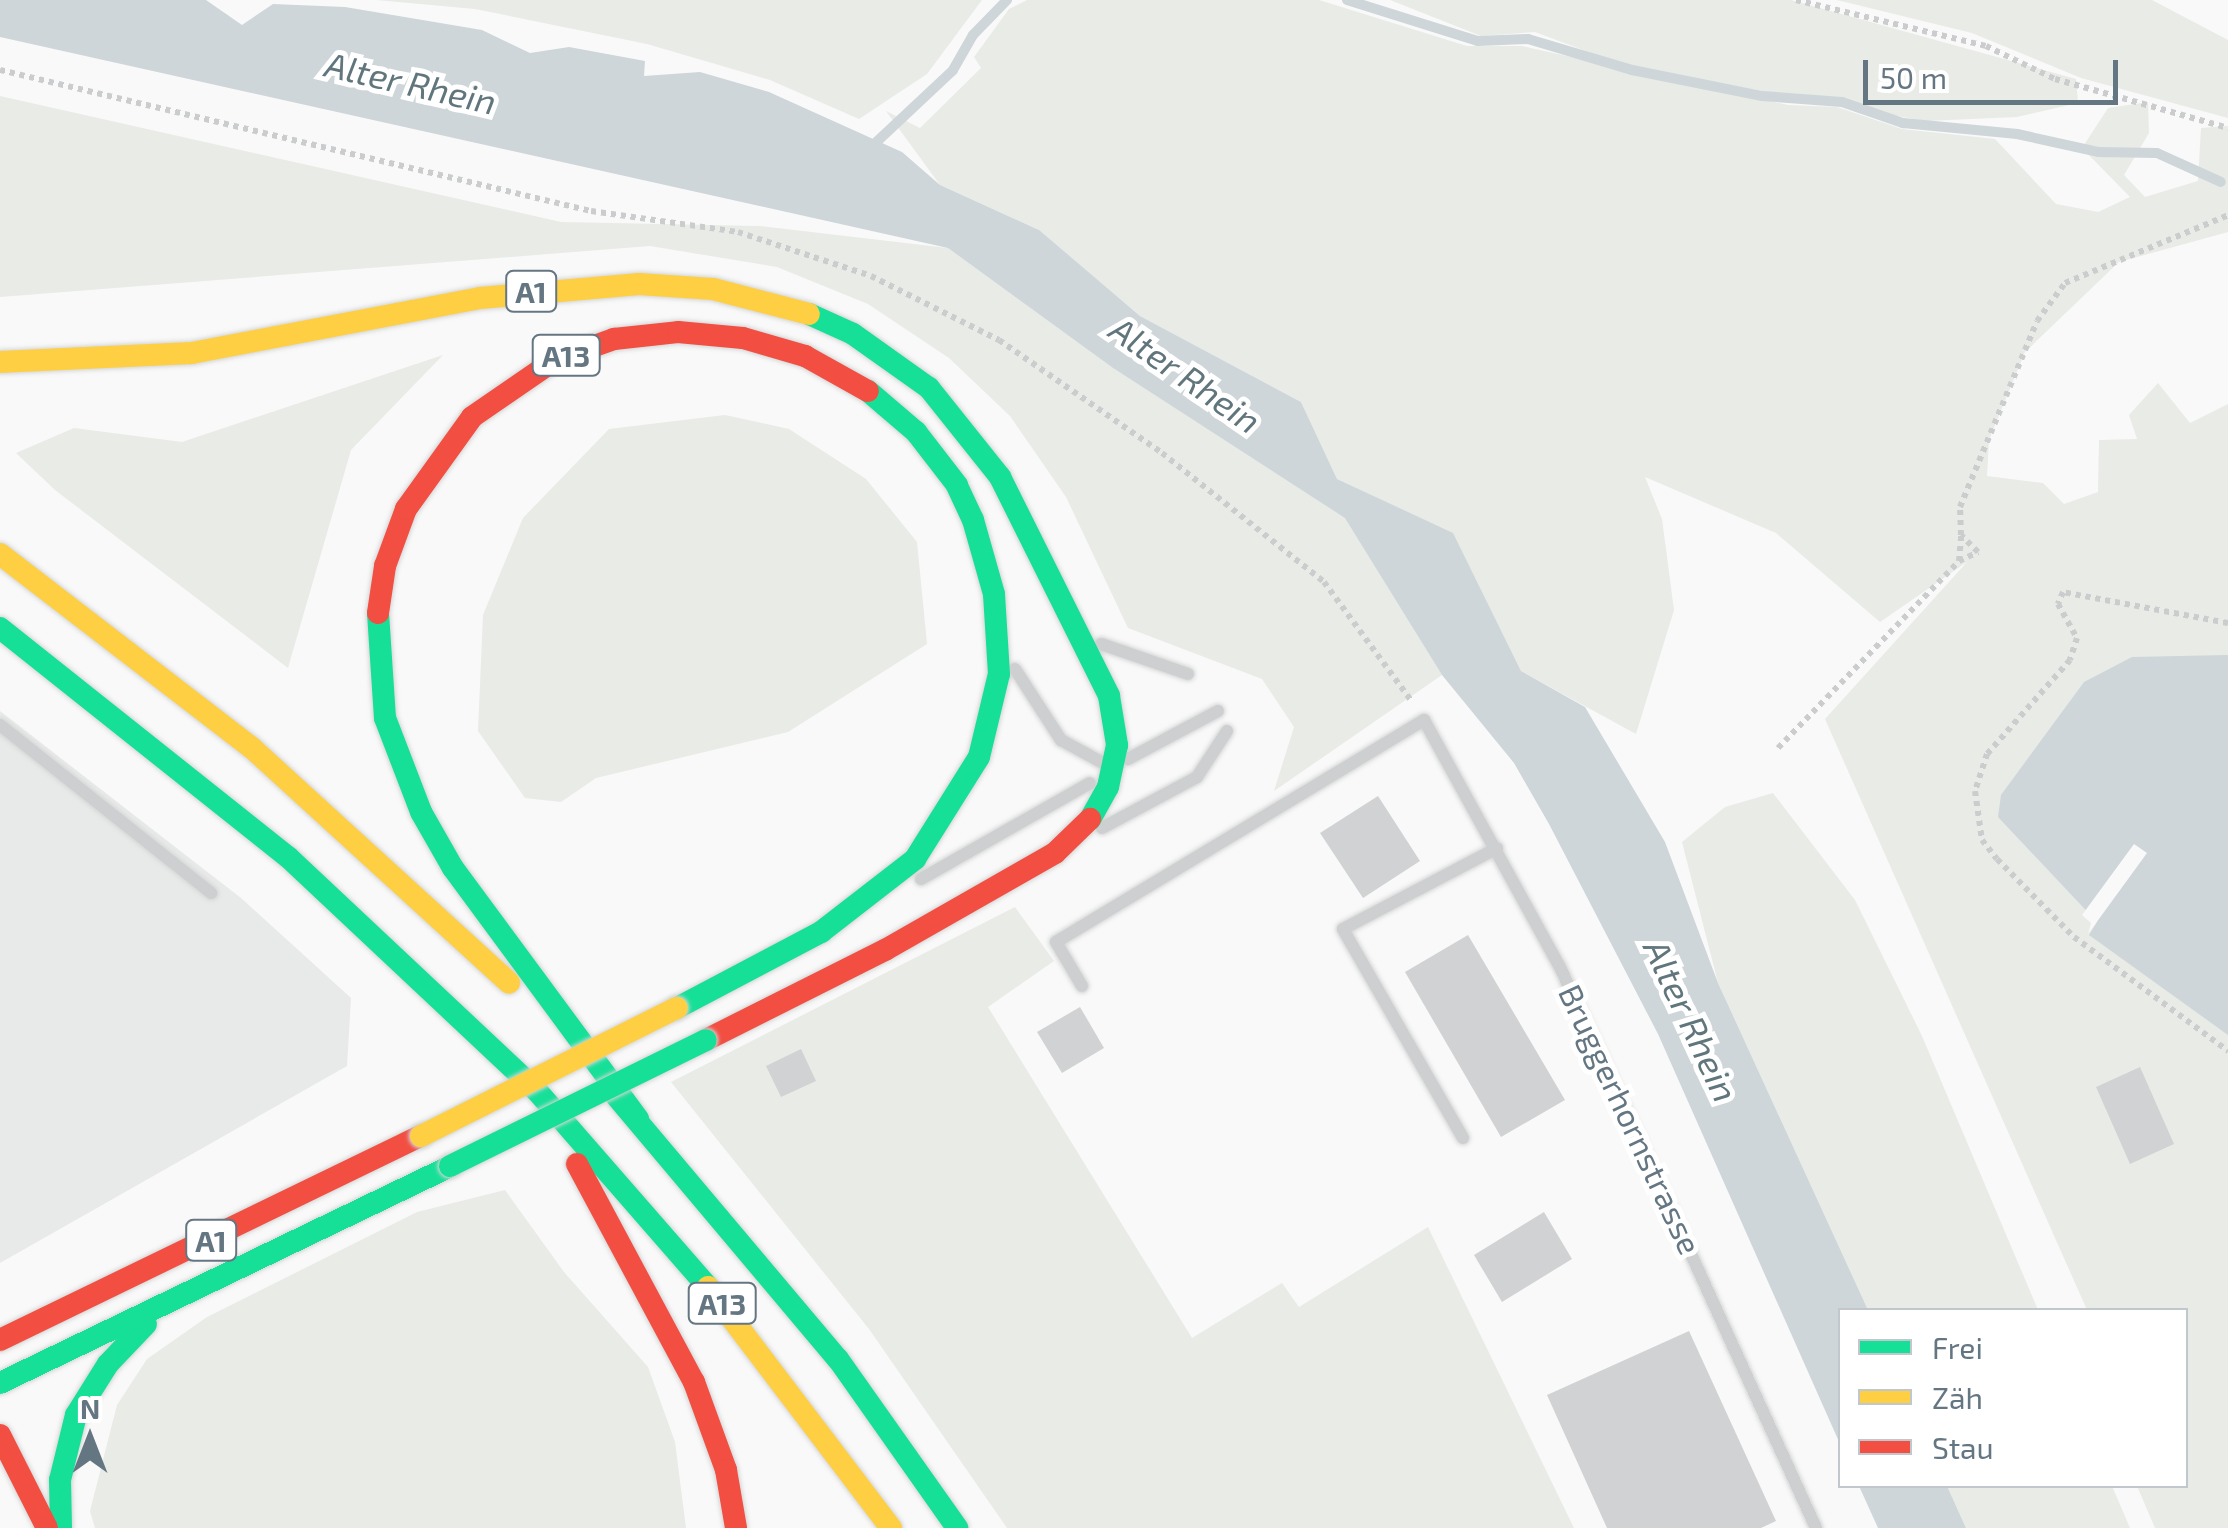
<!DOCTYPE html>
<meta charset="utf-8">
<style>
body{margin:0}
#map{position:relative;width:2228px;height:1528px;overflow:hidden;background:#f9f9f9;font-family:"Exo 2",sans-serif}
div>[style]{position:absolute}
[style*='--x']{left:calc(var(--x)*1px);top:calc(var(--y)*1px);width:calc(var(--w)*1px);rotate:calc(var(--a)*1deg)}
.built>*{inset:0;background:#e8e9e9}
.green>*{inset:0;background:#e8ebe6}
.water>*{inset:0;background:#ced6d9}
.pier>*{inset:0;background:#f9f9f9}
.stream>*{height:10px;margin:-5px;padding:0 5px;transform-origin:5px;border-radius:5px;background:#ced6d9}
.building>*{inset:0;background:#d0d2d3}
.path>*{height:6px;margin-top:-3px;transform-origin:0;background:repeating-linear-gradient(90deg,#cbcccd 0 5px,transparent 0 10px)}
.roads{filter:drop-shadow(0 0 2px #d5d6d6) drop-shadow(0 0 2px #d5d6d6)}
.lane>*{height:12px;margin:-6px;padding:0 6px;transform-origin:6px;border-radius:6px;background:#cecfd0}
.fast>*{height:22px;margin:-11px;padding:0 11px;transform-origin:11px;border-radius:11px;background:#16e098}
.slow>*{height:22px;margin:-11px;padding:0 11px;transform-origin:11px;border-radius:11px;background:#ffcf43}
.jam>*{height:22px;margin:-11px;padding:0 11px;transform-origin:11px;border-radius:11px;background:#f24e42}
.bridges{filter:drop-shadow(0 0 2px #d5d6d6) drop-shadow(0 0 2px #d5d6d6)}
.fast-bridge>*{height:22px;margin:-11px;padding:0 11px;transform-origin:11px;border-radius:11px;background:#16e098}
.slow-bridge>*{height:22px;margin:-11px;padding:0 11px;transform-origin:11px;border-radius:11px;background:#ffcf43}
span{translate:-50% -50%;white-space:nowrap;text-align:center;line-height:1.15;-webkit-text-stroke:10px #fff;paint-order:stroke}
.shield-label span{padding:2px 8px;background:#fff;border:2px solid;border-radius:8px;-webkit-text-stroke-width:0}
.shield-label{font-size:30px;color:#657683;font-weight:700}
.street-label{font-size:32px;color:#657683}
.water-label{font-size:35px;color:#60757c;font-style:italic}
.legend{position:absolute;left:1838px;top:1308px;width:350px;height:180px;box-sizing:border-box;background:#fff;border:2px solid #c1c8cd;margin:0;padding:12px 18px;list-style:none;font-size:30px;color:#657683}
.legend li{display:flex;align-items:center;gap:20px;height:50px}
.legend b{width:50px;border:2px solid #c1c8cd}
.north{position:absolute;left:40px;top:1388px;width:100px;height:100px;-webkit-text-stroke:8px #fff;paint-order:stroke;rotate:0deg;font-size:28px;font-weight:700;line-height:40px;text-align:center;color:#657683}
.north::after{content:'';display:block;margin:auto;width:35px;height:45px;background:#657683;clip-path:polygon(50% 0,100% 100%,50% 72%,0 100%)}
.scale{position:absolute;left:1863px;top:60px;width:255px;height:45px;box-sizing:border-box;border:5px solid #657683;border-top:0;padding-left:12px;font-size:30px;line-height:35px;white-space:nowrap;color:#657683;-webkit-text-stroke:8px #fff;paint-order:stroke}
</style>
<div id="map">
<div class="built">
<div style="clip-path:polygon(0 711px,241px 898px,351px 998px,347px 1066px,0 1263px)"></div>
</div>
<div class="green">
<div style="clip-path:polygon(376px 0,982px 0,927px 74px,859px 119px,770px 80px,647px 44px,475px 9px)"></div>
<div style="clip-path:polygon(1027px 0,1319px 0,1467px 46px,1522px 46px,1788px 105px,1837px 107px,1902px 129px,1995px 139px,2056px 204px,2098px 212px,2130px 197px,2082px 148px,2108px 108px,2148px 102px,2149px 133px,2124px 175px,2145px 197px,2198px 181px,2201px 128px,2228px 126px,2228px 232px,2119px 262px,2025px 352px,1989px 440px,1987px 476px,2043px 483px,2064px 504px,2098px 492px,2099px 440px,2137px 439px,2129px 415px,2158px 383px,2190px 423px,2228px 404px,2228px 1528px,2155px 1528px,2137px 1486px,2186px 1486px,2186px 1310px,2087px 1310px,1825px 719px,1967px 562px,1880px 622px,1776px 533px,1645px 477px,1662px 519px,1674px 610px,1636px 734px,1521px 671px,1453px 534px,1337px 479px,1301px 402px,1140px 316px,1037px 229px,940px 185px,886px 111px,920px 128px,981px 68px,974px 57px,1009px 9px)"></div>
<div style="clip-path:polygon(1390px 0,1791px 0,2076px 79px,2078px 103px,2017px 117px,1925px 121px,1626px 66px,1535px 32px,1481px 36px)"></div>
<div style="clip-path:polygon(1837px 0,2152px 0,2228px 40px,2228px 118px,2081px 78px,1972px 33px)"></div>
<div style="clip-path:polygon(0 96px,561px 222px,759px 226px,948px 248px,1113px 368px,1346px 518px,1442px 675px,1274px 791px,1294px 727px,1262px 679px,1128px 628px,1066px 497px,1010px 416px,949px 358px,868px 304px,777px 267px,650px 246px,0 297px)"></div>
<div style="clip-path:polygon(443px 355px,351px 450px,288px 668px,55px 490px,16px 453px,74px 428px,182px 442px)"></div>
<div style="clip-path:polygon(725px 415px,789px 429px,866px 479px,917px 542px,927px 644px,788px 732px,596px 778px,561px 802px,525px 798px,478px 731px,483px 615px,523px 518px,609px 429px)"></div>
<div style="clip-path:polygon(1773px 793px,1855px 900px,1922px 1036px,2038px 1310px,1868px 1310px,1718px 983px,1682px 842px,1725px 807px)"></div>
<div style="clip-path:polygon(1015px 907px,1054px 961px,988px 1007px,1192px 1338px,1282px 1283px,1299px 1307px,1428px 1227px,1574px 1528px,1007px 1528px,869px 1329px,671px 1082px)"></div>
<div style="clip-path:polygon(505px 1190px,564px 1272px,648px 1367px,675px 1442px,686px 1528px,95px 1528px,90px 1511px,117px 1405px,147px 1359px,207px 1317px,417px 1212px)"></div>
<div style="clip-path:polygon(1947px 1486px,2112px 1486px,2130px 1528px,1966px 1528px)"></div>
</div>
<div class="water">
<div style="clip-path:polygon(0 0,206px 0,242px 25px,273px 4px,345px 7px,482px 30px,530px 53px,569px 47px,645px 61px,644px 76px,700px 72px,769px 92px,902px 152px,940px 185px,1039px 230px,1140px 316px,1301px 402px,1337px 479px,1453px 533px,1521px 671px,1585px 707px,1665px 842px,1718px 983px,1868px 1310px,1840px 1310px,1840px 1444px,1658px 1034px,1549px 824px,1514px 763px,1442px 675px,1345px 518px,1113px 368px,948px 248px,0 37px)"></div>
<div style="clip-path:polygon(2228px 655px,2228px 1035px,2089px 935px,2097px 922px,1998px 817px,2001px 795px,2084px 682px,2132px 657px)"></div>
<div style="clip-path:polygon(1859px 1486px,1947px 1486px,1966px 1528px,1878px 1528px)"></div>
</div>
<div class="pier">
<div style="clip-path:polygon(2134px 844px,2147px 853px,2088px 934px,2091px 923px,2082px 915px)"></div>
</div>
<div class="stream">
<div style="--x:1347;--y:0;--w:137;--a:17.4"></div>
<div style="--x:1478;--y:41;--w:50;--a:-2.3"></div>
<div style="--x:1528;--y:39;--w:109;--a:16.6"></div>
<div style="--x:1632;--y:70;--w:133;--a:11.3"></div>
<div style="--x:1762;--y:96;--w:80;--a:4.3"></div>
<div style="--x:1842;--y:102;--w:65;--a:19"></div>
<div style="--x:1903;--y:123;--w:115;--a:5.5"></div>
<div style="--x:2017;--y:134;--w:84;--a:12.4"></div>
<div style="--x:2099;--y:152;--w:58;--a:1"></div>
<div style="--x:2157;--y:153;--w:70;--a:24.4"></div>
<div style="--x:869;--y:149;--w:115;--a:-43.2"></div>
<div style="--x:953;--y:70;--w:40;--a:-60.3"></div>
<div style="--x:973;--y:35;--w:49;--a:-45.8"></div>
</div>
<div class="building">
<div style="clip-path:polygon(1378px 796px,1420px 861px,1363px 898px,1320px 833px)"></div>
<div style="clip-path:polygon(1468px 935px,1565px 1100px,1501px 1137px,1405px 972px)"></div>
<div style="clip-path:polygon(1080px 1007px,1104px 1048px,1062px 1073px,1037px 1032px)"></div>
<div style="clip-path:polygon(801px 1049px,816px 1081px,781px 1097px,766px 1066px)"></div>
<div style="clip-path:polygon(2140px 1067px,2174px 1144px,2130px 1164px,2096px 1087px)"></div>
<div style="clip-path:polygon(1544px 1212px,1572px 1259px,1502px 1302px,1474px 1255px)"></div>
<div style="clip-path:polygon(1689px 1331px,1776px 1521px,1761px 1528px,1607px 1528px,1547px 1395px)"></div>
</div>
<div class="path">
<div style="--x:1796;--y:0;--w:195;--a:13.6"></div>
<div style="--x:1986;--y:46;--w:76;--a:25.6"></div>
<div style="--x:2055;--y:79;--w:180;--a:15.8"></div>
<div style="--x:0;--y:70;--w:608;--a:13.42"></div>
<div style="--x:591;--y:211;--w:148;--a:8.1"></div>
<div style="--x:738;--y:232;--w:140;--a:18.3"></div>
<div style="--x:871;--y:276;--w:143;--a:26.6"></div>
<div style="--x:999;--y:340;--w:198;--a:34.7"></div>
<div style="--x:1162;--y:453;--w:207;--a:38.5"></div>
<div style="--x:1324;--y:582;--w:149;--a:53.7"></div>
<div style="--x:1959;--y:561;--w:25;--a:-85"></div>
<div style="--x:2228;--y:623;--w:168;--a:-169.4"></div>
<div style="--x:2063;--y:592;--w:13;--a:113"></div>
<div style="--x:2058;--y:604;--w:39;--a:61"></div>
<div style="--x:2077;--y:638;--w:23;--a:108"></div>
<div style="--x:2070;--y:660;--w:125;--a:131.4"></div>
<div style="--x:1987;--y:754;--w:39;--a:108"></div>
<div style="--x:1975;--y:791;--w:49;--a:81.9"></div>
<div style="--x:1982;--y:840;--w:24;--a:52"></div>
<div style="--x:1997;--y:859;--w:110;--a:45.4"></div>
<div style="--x:2074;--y:937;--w:192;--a:36.5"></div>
<div style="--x:1778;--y:748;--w:260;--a:-45.9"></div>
<div style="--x:1959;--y:561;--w:21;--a:-25"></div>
<div style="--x:1978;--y:552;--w:24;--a:-135"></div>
<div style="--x:1961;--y:535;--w:28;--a:-92"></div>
<div style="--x:1960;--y:507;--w:201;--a:-67.5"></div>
<div style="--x:2037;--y:321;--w:47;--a:-53.6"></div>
<div style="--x:2065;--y:283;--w:177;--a:-22.6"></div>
</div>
<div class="roads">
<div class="lane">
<div style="--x:1101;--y:644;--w:92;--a:19"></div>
<div style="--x:1015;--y:669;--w:85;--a:57.1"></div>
<div style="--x:1061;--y:740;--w:50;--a:28.6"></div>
<div style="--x:0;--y:725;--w:270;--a:38.5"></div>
<div style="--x:1128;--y:759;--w:102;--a:-28.1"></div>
<div style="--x:1102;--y:828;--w:108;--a:-28.2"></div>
<div style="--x:1197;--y:777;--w:55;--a:-56.9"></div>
<div style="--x:921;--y:879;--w:194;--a:-29.6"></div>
<div style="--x:1082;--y:986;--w:51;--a:-120.6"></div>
<div style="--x:1056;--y:942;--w:430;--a:-31.1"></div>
<div style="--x:1424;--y:720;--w:282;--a:61.2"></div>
<div style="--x:1560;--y:967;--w:617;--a:65.47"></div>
<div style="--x:1463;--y:1138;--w:241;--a:-119.9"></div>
<div style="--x:1343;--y:929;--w:174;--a:-27.7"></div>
</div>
<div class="fast">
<div style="--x:809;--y:314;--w:48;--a:24.4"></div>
<div style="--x:853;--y:334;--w:93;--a:35.4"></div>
<div style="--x:929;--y:388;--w:114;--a:51.4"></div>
<div style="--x:1000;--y:477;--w:245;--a:63.5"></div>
<div style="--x:1109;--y:696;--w:50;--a:80.7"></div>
<div style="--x:1117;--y:745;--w:43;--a:102.1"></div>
<div style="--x:1108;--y:787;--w:37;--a:119"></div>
<div style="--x:378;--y:613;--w:105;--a:86.2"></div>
<div style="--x:385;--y:718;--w:101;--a:69"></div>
<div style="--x:421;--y:812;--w:64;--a:60.3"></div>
<div style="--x:453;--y:868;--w:312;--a:53.6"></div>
<div style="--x:0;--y:628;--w:368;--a:38.5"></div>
<div style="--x:288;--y:857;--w:342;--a:43.2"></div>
<div style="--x:537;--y:1091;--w:260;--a:48.9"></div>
<div style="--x:677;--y:1008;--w:163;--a:-27.8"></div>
<div style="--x:821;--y:932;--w:119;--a:-37.8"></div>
<div style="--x:915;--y:859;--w:120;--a:-57.9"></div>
<div style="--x:979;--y:757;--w:85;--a:-76.5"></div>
<div style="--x:999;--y:674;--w:80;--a:-93.6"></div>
<div style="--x:994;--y:594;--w:77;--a:-105.8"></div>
<div style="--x:973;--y:520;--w:38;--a:-115"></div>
<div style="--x:957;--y:485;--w:67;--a:-127.7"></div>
<div style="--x:916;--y:432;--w:63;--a:-139.5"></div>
<div style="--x:617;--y:1097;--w:343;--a:49.9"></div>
<div style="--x:838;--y:1359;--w:207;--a:54.8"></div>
<div style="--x:0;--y:1383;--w:500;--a:-25.7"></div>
<div style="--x:61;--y:1528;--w:48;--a:-91.2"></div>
<div style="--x:60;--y:1480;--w:67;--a:-76.2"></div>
<div style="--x:76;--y:1415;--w:60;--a:-57.9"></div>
<div style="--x:108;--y:1364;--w:55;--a:-46.5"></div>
</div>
<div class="slow">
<div style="--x:0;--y:362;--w:192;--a:-2.7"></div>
<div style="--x:192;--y:353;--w:293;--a:-10.8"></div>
<div style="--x:480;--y:298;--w:160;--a:-5"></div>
<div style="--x:639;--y:284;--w:74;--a:3.9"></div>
<div style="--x:713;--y:289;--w:99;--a:14.6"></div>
<div style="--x:0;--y:554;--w:318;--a:37.6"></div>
<div style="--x:252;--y:748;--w:348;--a:42.4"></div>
<div style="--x:708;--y:1287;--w:303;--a:52.8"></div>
</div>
<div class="jam">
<div style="--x:378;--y:613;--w:48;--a:-81.5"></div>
<div style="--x:385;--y:566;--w:61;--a:-69.8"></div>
<div style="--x:406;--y:509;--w:113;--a:-54.3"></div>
<div style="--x:472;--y:417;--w:101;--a:-34.5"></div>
<div style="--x:555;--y:360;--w:63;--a:-19.6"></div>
<div style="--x:614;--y:339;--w:64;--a:-6.2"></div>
<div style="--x:678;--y:332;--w:65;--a:5.3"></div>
<div style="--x:743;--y:338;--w:65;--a:16.2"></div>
<div style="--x:805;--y:356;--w:72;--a:29.1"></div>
<div style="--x:706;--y:1040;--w:200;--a:-26.7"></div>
<div style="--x:885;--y:950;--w:196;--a:-29.7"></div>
<div style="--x:1055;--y:853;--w:49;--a:-44.2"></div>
<div style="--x:577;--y:1164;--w:247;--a:61.8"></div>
<div style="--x:694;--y:1382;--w:94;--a:70"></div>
<div style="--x:726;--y:1470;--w:59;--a:80.2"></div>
<div style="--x:0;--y:1340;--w:468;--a:-25.9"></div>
<div style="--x:0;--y:1435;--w:104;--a:63.2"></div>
</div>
</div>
<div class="bridges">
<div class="fast-bridge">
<div style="--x:450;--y:1166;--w:285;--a:-26.2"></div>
</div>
<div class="slow-bridge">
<div style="--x:421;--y:1136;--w:286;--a:-26.6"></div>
</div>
</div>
<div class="shield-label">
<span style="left:531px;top:291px">A1</span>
<span style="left:566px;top:355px">A13</span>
<span style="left:211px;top:1240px">A1</span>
<span style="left:722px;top:1303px">A13</span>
</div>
<div class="street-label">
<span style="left:1631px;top:1119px;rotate:65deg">Bruggerhornstrasse</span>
</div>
<div class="water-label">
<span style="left:411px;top:82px;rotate:13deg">Alter Rhein</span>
<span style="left:1186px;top:374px;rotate:35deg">Alter Rhein</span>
<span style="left:1692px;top:1020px;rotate:65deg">Alter Rhein</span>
</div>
<ul class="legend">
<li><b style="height:12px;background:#16e098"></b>Frei</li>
<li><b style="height:12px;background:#ffcf43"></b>Zäh</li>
<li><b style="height:12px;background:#f24e42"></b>Stau</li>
</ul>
<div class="north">N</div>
<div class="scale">50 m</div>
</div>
